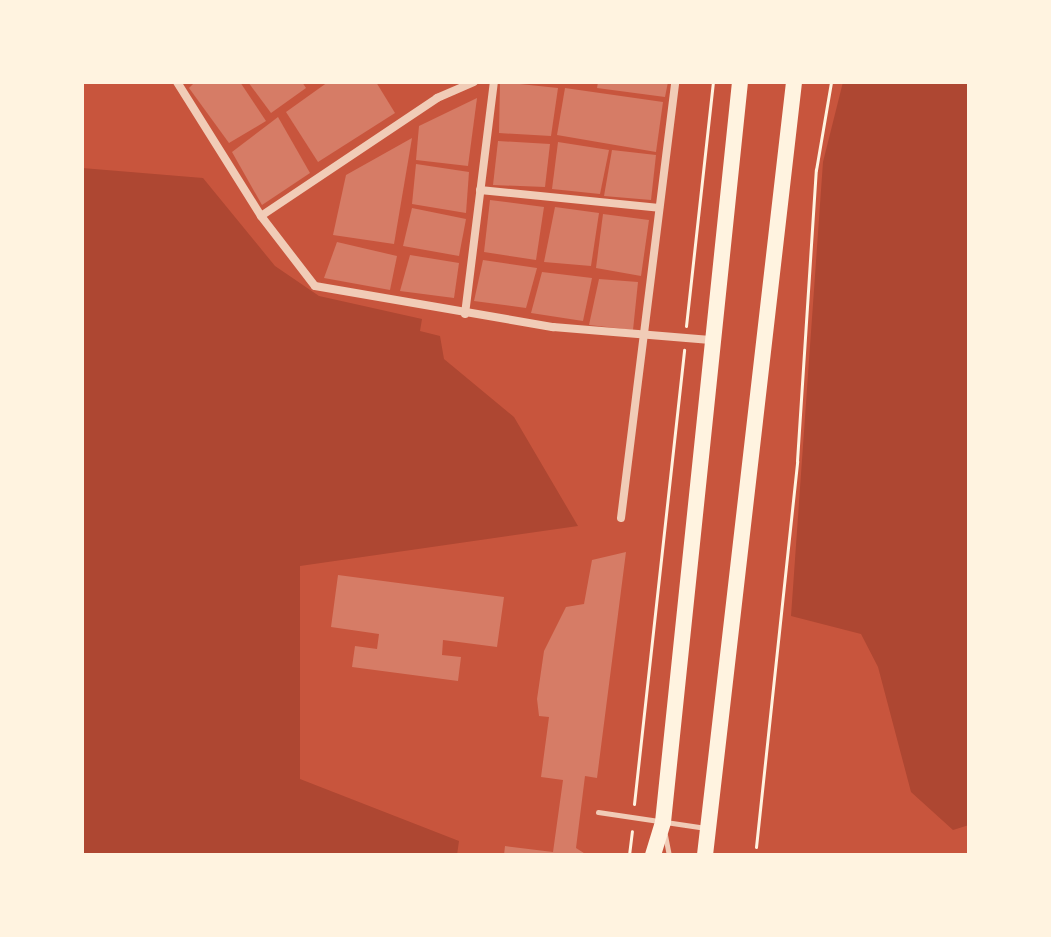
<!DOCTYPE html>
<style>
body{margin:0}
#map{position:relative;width:1051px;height:937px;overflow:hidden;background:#c8553d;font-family:"Titillium Web",sans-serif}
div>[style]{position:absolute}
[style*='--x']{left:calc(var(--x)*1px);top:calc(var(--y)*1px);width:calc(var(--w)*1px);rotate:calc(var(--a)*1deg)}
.green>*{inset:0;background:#ae4732}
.building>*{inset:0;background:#d67c66}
.path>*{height:3px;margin:-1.5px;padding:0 1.5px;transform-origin:1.5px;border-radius:1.5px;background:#fff3e0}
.service>*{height:5px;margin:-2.5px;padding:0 2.5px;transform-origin:2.5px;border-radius:2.5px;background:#f1ccb7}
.minor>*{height:8px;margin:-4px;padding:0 4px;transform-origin:4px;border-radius:4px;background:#f1ccb7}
.primary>*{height:16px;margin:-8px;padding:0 8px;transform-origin:8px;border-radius:8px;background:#fff3e0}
span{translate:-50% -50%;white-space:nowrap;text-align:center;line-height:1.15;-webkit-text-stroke:7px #fff3e0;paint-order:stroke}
.frame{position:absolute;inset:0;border:84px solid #fff3e0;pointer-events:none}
</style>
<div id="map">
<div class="green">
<div style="clip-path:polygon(843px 82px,969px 82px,969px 825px,953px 830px,911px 792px,878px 667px,861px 634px,791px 616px,823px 162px)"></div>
<div style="clip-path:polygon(82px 168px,203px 178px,275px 266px,319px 296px,422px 319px,420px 331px,440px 336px,444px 359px,514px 417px,578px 526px,300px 566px,300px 779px,459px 841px,457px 855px,82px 855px)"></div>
</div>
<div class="building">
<div style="clip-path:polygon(195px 82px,240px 82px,266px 121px,229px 143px,189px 88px)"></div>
<div style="clip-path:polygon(248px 82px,302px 82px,306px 88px,271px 113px)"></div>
<div style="clip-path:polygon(328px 82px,376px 82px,395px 113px,318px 162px,286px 112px)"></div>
<div style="clip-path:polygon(500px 82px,558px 88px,551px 136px,499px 133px)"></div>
<div style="clip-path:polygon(598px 82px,668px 82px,665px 97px,597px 88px)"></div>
<div style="clip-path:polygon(565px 88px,663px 102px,656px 152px,557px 135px)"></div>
<div style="clip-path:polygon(477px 98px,468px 166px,416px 160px,419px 126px)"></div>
<div style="clip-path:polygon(278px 117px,310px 173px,262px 205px,232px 152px)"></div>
<div style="clip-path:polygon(412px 138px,394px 244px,333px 235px,346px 175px)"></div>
<div style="clip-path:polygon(498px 141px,550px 144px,545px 187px,493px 185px)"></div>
<div style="clip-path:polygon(558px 142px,609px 150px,600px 194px,552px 189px)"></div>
<div style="clip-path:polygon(612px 150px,656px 155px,651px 200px,604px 196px)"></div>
<div style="clip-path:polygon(416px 164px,469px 172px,466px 213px,412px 204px)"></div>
<div style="clip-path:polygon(490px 200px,544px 207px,536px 260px,484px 252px)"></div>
<div style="clip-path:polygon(555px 207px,599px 213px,591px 266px,544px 262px)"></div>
<div style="clip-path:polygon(412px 208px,466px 219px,459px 256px,403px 246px)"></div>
<div style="clip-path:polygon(603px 214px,649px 220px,641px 276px,596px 268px)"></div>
<div style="clip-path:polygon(337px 242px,397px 256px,390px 290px,324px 278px)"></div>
<div style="clip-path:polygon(410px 255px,459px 263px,454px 298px,400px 291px)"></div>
<div style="clip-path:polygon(483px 260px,537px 268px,526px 308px,474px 301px)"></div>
<div style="clip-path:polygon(542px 272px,592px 278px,583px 321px,531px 313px)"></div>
<div style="clip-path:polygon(599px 279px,638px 282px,633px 330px,589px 325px)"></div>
<div style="clip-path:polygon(626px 552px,597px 778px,585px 776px,576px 848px,587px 855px,504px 855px,505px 846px,553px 852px,563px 780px,541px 777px,549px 717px,539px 716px,537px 699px,544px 651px,566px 607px,584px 604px,592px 560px)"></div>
<div style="clip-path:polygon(338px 575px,504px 597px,497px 647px,443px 640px,442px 655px,461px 657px,458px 681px,352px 667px,355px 646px,377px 649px,379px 634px,331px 627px)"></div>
</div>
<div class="path">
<div style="--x:686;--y:326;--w:245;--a:-83.7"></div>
<div style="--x:634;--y:804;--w:457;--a:-83.7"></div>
<div style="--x:756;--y:847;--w:388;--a:-83.9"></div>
<div style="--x:797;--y:461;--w:292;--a:-86.3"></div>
<div style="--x:816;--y:170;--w:89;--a:-80.3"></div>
<div style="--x:629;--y:855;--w:24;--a:-83"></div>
</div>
<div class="service">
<div style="--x:598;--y:812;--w:109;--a:8.4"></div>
<div style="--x:665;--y:835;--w:20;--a:79"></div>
</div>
<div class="minor">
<div style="--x:177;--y:82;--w:158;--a:57.9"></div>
<div style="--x:261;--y:216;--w:88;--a:52.4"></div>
<div style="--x:315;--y:286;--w:242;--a:9.8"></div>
<div style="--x:553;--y:327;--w:158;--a:4.7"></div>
<div style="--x:480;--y:190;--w:180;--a:5.7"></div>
<div style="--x:261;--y:216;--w:212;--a:-33.8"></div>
<div style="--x:437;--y:98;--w:40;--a:-23.4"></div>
<div style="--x:465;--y:314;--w:234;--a:-82.9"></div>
<div style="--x:621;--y:518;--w:439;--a:-82.9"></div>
</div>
<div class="primary">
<div style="--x:653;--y:855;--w:34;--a:-73"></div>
<div style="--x:663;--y:822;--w:744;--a:-84.06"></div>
<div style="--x:705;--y:855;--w:778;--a:-83.43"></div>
</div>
<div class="frame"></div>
</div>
